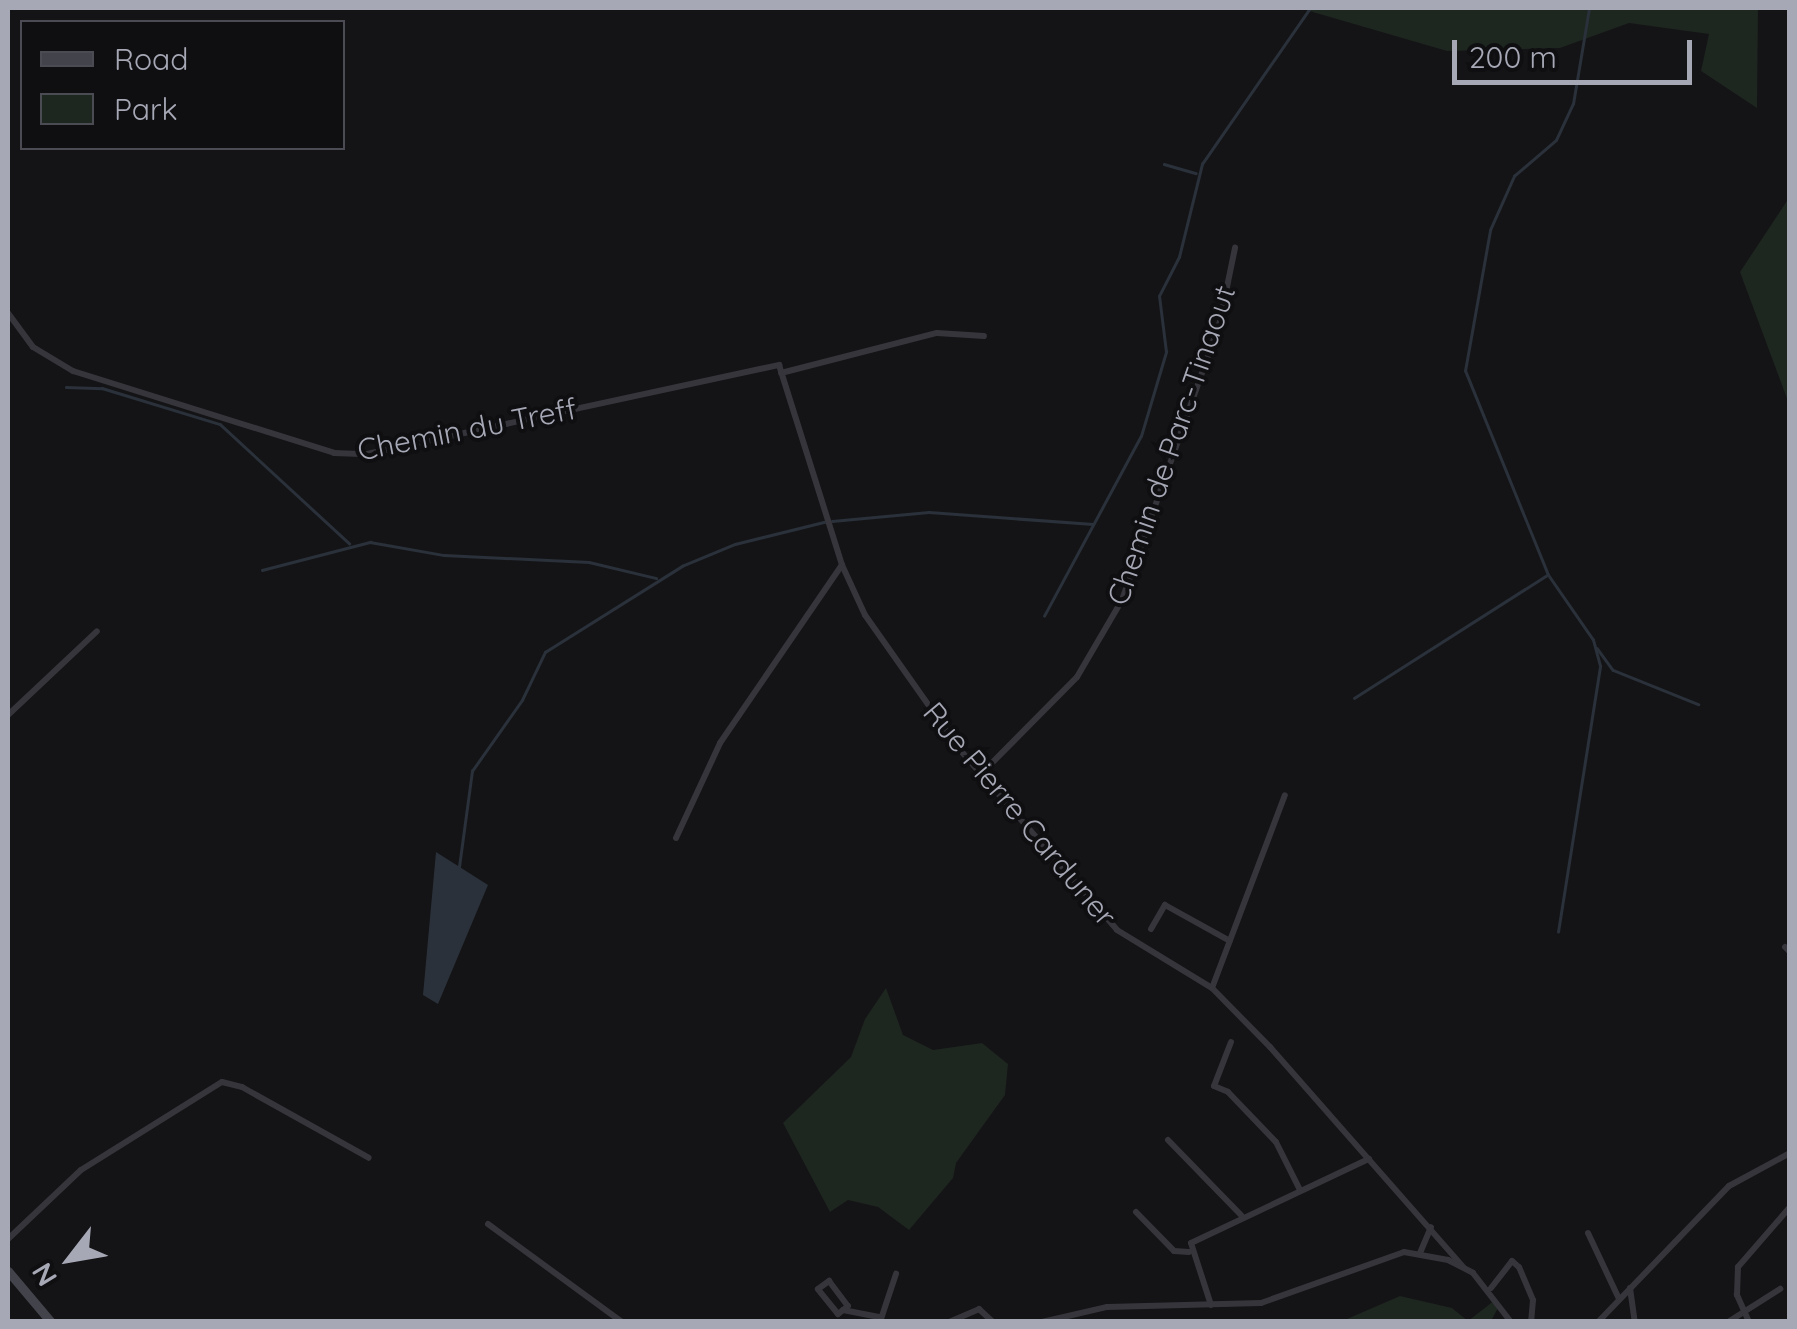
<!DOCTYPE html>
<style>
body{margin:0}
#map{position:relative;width:1797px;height:1329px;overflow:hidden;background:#141416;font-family:Quicksand,sans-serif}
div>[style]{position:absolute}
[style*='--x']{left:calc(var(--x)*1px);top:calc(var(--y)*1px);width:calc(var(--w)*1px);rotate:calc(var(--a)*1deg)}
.green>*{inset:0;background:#1e2620}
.water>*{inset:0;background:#2a313a}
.stream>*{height:2.5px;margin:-1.25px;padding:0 1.25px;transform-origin:1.25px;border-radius:1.25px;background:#2a313a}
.street>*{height:6px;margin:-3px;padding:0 3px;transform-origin:3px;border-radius:3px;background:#35353b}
.secondary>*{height:9px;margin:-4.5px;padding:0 4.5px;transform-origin:4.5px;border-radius:4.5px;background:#43444b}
span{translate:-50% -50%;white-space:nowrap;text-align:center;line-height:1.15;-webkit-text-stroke:8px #0f0f11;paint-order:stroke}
.street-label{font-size:30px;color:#a6a8b6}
.frame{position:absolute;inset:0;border:10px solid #a6a8b6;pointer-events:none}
.legend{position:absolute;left:20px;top:20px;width:325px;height:130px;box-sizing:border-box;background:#0f0f11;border:2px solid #4b4c53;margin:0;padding:12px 18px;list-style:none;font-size:30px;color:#a6a8b6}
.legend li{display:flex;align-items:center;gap:20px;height:50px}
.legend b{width:50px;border:2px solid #4b4c53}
.north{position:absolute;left:20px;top:1209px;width:100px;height:100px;-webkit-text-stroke:8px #0f0f11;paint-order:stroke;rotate:239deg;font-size:28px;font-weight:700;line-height:40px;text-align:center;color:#a6a8b6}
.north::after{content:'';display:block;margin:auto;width:35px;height:45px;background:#a6a8b6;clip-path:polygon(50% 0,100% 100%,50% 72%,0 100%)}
.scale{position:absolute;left:1452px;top:40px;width:240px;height:45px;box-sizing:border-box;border:5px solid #a6a8b6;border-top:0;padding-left:12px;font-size:30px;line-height:35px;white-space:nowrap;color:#a6a8b6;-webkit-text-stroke:8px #0f0f11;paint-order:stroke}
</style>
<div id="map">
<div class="green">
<div style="clip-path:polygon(1299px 8px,1758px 8px,1757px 108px,1701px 71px,1709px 34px,1629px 23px,1560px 48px,1447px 51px)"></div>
<div style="clip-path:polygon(1789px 198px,1790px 198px,1789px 404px,1740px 272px)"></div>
<div style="clip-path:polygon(886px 988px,903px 1035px,933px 1050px,982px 1043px,1008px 1064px,1005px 1095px,956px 1163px,953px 1178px,909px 1230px,878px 1207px,848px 1200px,830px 1212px,783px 1123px,851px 1057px,865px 1019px)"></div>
<div style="clip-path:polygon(1400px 1296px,1452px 1308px,1468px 1321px,1495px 1300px,1499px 1306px,1491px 1321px,1340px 1322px)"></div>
</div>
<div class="water">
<div style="clip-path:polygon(436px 852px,488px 885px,438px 1004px,423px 995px)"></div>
</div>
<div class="stream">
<div style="--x:1164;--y:164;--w:33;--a:16"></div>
<div style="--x:66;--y:387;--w:36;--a:2"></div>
<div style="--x:102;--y:388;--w:123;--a:17"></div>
<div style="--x:220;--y:424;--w:176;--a:42.7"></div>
<div style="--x:832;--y:521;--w:97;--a:-5.3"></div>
<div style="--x:929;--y:512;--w:164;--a:4.2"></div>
<div style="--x:262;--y:570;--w:112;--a:-14.5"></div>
<div style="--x:370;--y:542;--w:75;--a:10"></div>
<div style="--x:444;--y:555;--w:145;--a:2.8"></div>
<div style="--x:589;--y:562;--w:69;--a:13.4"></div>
<div style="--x:1044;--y:616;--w:204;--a:-61.7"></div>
<div style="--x:1141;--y:436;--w:88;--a:-73.4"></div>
<div style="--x:1166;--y:352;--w:56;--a:-97.1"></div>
<div style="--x:1159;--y:296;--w:44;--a:-62.9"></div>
<div style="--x:1179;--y:257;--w:96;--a:-76.1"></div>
<div style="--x:1202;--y:164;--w:190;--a:-55.3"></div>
<div style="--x:1597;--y:648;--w:27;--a:54"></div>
<div style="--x:1613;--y:670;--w:92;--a:21.8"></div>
<div style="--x:1354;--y:698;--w:229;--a:-32.5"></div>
<div style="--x:459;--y:867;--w:97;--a:-82.3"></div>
<div style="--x:472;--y:771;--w:87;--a:-54.8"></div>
<div style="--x:522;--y:700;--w:53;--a:-64.4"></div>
<div style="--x:545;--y:652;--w:162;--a:-32.1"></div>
<div style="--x:682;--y:566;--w:57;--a:-22.5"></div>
<div style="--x:735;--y:544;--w:92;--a:-13.9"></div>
<div style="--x:1558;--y:932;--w:269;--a:-81"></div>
<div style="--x:1600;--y:666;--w:27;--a:-105"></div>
<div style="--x:1593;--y:640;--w:79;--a:-124.7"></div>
<div style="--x:1548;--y:575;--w:220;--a:-112.1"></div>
<div style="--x:1465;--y:371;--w:143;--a:-79.9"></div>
<div style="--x:1490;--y:230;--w:59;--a:-66"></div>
<div style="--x:1514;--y:176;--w:55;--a:-40.6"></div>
<div style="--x:1556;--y:140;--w:40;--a:-65"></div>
<div style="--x:1573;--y:104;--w:97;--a:-80.5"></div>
</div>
<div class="street">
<div style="--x:8;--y:313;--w:42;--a:53.7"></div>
<div style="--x:33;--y:347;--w:47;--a:31"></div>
<div style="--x:73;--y:371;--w:274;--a:17.4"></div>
<div style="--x:334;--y:453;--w:33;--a:2"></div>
<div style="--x:367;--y:454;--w:422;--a:-12.2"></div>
<div style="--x:779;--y:365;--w:210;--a:72.5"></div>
<div style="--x:842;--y:565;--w:55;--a:65.3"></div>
<div style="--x:865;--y:615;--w:166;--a:54.8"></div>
<div style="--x:961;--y:751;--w:237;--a:48.9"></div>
<div style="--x:1117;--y:930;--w:111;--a:31.4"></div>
<div style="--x:1212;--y:988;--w:83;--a:45.5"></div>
<div style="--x:1270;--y:1047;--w:293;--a:48.7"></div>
<div style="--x:781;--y:373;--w:161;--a:-14.4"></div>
<div style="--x:937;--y:333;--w:47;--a:3.7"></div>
<div style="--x:8;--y:715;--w:122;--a:-43.3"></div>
<div style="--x:981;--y:774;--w:136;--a:-45.3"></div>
<div style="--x:1077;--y:677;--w:89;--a:-59.7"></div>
<div style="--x:1122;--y:600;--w:296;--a:-70.6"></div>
<div style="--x:1220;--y:321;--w:75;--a:-78.4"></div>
<div style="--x:676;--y:838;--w:105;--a:-65.1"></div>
<div style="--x:720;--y:743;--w:216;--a:-55.6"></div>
<div style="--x:1151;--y:929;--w:28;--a:-60"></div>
<div style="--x:1165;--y:905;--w:74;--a:29"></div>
<div style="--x:1785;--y:947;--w:7;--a:45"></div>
<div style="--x:1212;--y:988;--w:206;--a:-69.3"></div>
<div style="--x:1231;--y:1042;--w:47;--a:111.1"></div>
<div style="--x:1214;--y:1086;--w:15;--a:23"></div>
<div style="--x:1228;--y:1092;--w:69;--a:46.2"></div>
<div style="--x:1276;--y:1142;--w:54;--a:63.4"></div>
<div style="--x:1168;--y:1140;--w:105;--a:45.8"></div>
<div style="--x:1136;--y:1212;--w:54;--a:45.7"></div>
<div style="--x:1174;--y:1251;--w:15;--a:4"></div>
<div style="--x:488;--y:1224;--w:166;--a:36.2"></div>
<div style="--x:1588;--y:1233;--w:73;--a:64.8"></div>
<div style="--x:8;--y:1239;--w:100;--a:-43.4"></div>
<div style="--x:81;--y:1170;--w:166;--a:-32"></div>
<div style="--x:222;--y:1082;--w:21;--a:14"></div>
<div style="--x:242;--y:1087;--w:145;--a:29.2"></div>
<div style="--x:1420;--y:1253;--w:28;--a:-67"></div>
<div style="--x:829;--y:1281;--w:31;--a:53"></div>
<div style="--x:848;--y:1306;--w:13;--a:141"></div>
<div style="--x:838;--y:1314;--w:32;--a:-129"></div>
<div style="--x:818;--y:1289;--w:14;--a:-36"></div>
<div style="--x:1491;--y:1288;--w:34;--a:-52"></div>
<div style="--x:1512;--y:1261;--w:9;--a:41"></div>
<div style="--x:1519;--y:1267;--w:36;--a:67"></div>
<div style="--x:1533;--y:1300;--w:22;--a:95"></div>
<div style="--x:1630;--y:1288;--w:34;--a:82"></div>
<div style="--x:1211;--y:1305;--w:65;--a:-107.9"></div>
<div style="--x:1191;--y:1243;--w:197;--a:-25.3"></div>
<div style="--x:843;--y:1310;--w:38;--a:11"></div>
<div style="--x:880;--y:1322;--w:51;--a:-71.6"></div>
<div style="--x:949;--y:1322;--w:33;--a:-23"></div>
<div style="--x:979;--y:1309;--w:19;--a:43"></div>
<div style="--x:1042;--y:1322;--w:67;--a:-13"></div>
<div style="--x:1107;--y:1307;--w:154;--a:-1.5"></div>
<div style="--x:1261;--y:1303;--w:152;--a:-19.6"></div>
<div style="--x:1404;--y:1252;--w:45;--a:10.3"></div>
<div style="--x:1448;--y:1260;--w:28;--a:27"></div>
<div style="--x:1473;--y:1273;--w:62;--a:52.2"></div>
<div style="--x:1598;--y:1322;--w:189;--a:-46.1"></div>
<div style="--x:1729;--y:1186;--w:69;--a:-28.4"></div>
<div style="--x:1728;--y:1322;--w:62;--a:-32.4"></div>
<div style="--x:1749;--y:1322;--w:30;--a:-114"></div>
<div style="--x:1737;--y:1295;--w:28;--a:-88"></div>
<div style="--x:1738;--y:1267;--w:79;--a:-49.1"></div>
</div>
<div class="secondary">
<div style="--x:8;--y:1271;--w:67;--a:49.9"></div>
</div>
<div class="street-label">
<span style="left:467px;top:429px;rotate:-11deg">Chemin du Treff</span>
<span style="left:1171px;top:445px;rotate:-71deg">Chemin de Parc-Tinaout</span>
<span style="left:1020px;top:814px;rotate:50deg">Rue Pierre Carduner</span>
</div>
<div class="frame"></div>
<ul class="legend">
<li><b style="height:12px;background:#43444b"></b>Road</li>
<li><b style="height:28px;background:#1e2620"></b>Park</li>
</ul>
<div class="north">N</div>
<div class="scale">200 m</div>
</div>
